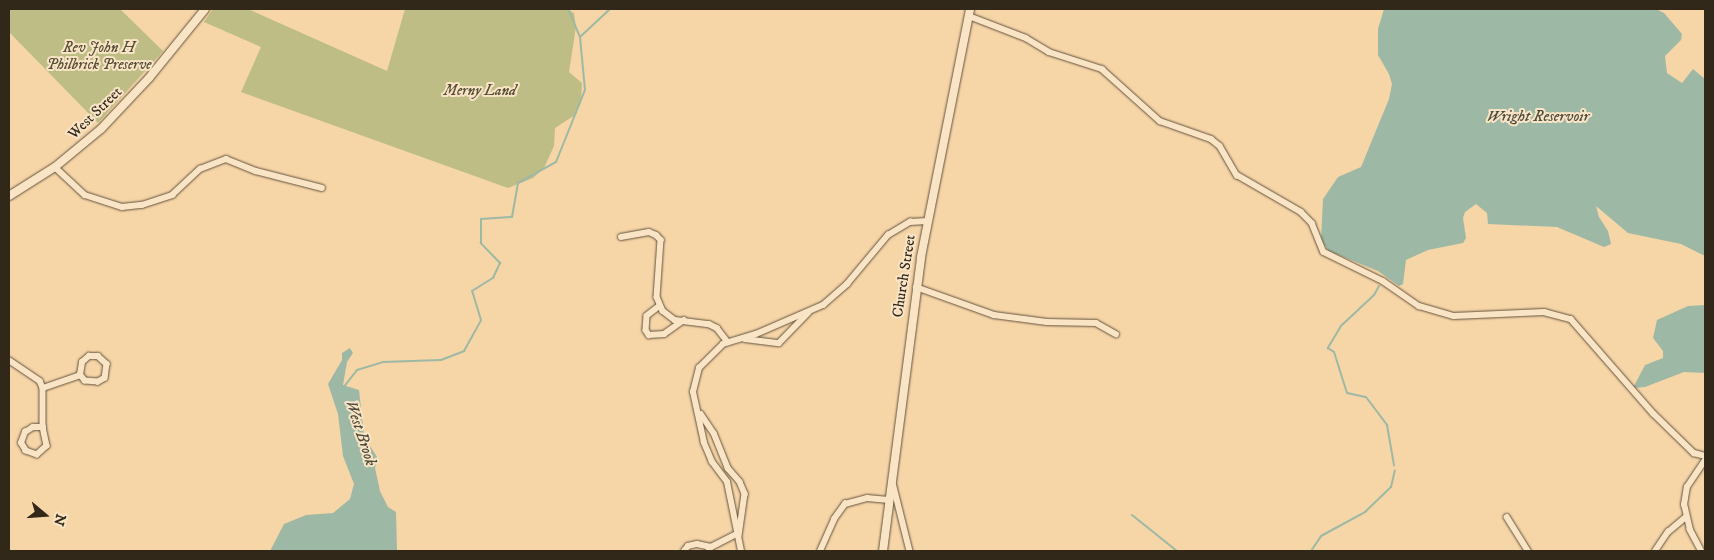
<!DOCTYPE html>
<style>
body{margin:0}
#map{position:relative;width:1714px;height:560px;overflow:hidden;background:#f6d5a7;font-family:"IM FELL DW Pica",serif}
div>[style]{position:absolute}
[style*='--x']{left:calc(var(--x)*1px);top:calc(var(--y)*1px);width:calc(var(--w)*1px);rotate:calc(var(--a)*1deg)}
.green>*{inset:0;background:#bebd85}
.water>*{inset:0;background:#9db9a6}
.stream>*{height:2px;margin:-1px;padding:0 1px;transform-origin:1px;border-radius:1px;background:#9db9a6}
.roads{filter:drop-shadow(0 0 1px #63533d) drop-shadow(0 0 1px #63533d)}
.minor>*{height:5.5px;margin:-2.75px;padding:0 2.75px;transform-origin:2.75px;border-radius:2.75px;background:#f9e4c6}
.secondary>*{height:8px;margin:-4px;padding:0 4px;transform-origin:4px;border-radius:4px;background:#f9e4c6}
span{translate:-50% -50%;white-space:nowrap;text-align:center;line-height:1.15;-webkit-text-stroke:4px #f9e4c6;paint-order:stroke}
.park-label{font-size:15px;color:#554d35;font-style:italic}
.street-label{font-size:15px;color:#32281a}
.water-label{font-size:16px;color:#4d4c3d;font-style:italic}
.frame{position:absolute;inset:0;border:10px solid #32281a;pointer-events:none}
.north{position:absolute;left:20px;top:490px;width:50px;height:50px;-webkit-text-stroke:4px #f9e4c6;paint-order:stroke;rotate:108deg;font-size:14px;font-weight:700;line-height:20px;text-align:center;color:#32281a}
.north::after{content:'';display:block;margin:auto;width:18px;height:22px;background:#32281a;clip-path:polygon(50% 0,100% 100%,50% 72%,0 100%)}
</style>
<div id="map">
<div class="green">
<div style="clip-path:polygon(9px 9px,120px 9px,163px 51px,98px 123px,9px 32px)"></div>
<div style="clip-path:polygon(213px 9px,248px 9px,387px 71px,405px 9px,567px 9px,574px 13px,576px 27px,569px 72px,582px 83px,581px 103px,575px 115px,555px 128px,554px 146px,544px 168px,533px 178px,508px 188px,241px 92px,261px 47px,204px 22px)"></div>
</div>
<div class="water">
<div style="clip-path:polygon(1384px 9px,1656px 9px,1664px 13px,1682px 34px,1681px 40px,1665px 56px,1667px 73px,1682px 83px,1693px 69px,1705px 79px,1705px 256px,1681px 244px,1628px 233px,1596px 206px,1599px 217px,1608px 231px,1611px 244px,1604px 247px,1557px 227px,1488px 224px,1487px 213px,1476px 204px,1465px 212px,1463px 218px,1466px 238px,1463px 243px,1428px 250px,1406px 260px,1403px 284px,1399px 286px,1378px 271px,1329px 251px,1321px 240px,1323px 199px,1338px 177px,1361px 167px,1389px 99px,1392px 84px,1389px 74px,1378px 55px,1378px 29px)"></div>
<div style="clip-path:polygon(1705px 305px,1705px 373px,1684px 372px,1645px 387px,1633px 388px,1645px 365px,1663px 358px,1663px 351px,1653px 338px,1657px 320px,1688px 306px)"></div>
<div style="clip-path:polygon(350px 348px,353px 353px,347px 362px,343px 385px,359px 390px,364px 436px,377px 457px,375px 468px,380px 491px,388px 507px,396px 512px,397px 551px,270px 551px,284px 524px,306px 515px,333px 513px,350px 499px,354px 484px,343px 456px,338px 414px,328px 384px,342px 360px,342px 353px)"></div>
</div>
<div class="stream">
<div style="--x:580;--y:37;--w:41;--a:-43"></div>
<div style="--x:1379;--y:286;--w:10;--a:119"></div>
<div style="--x:1374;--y:295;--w:45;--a:136.8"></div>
<div style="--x:1341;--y:326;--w:26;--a:121"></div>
<div style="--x:1328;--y:348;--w:7;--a:34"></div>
<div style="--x:1334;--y:352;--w:43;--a:72.4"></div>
<div style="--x:1347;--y:393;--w:19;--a:12"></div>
<div style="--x:1366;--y:397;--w:35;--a:53"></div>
<div style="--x:1387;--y:425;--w:41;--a:80.1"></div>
<div style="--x:343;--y:388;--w:23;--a:-52"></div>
<div style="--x:357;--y:370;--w:27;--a:-17"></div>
<div style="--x:383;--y:362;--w:58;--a:-2"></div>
<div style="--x:441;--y:360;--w:25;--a:-21"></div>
<div style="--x:464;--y:351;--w:35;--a:-61"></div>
<div style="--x:481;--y:320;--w:30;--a:-107"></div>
<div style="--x:472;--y:291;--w:25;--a:-32"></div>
<div style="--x:493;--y:278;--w:17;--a:-65"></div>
<div style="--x:500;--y:263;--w:28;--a:-134"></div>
<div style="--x:481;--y:243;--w:24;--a:-90"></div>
<div style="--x:481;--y:219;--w:31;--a:-4"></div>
<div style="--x:512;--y:217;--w:35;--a:-80"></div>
<div style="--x:518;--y:183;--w:43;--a:-28.9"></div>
<div style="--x:556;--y:162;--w:78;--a:-68.1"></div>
<div style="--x:585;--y:90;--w:53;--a:-95.4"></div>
<div style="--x:580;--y:37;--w:30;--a:-113"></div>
<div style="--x:1132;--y:515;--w:58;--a:38.7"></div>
<div style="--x:1311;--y:551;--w:18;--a:-56"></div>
<div style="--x:1321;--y:536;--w:50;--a:-28.6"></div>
<div style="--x:1365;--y:512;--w:36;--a:-44"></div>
<div style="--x:1391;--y:487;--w:17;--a:-77"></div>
</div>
<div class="roads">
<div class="minor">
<div style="--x:969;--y:16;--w:61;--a:21.1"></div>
<div style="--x:1026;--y:38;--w:27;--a:31"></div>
<div style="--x:1049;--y:52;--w:56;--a:17.8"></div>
<div style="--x:1102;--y:69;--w:78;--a:41.9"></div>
<div style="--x:1160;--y:121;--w:54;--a:19.4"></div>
<div style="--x:1211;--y:139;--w:11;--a:38"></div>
<div style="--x:1220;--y:146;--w:34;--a:60"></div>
<div style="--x:1237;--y:175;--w:74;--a:30"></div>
<div style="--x:1301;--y:212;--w:16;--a:45"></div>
<div style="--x:1312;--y:223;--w:31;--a:68"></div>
<div style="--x:1324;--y:252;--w:66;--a:26.2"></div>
<div style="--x:1383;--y:281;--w:44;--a:34.8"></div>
<div style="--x:1419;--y:306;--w:36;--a:16"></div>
<div style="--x:1454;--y:316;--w:90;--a:-2.5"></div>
<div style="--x:1544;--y:312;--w:28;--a:15"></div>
<div style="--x:1571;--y:319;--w:126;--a:48.9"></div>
<div style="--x:1654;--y:414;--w:56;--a:44.3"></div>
<div style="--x:1694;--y:453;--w:11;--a:15"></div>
<div style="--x:55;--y:167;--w:41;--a:43"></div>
<div style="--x:85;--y:195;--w:39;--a:18"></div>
<div style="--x:122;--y:207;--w:20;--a:-6"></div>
<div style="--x:142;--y:205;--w:32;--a:-18"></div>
<div style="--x:172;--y:195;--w:38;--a:-43"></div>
<div style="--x:200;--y:169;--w:28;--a:-21"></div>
<div style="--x:226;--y:159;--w:32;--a:22"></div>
<div style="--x:256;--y:171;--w:68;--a:14.4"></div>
<div style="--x:621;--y:237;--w:28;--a:-10"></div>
<div style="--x:649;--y:232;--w:8;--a:23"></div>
<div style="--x:656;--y:235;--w:7;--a:45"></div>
<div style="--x:661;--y:240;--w:57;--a:94"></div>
<div style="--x:657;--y:297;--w:15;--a:67"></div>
<div style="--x:663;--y:311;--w:15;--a:37"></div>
<div style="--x:675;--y:320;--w:34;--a:7"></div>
<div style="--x:709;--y:324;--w:9;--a:27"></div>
<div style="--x:717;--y:328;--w:18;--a:52"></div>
<div style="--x:916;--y:287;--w:83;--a:19.7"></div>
<div style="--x:994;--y:315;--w:53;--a:7.5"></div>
<div style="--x:1047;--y:322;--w:49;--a:1.2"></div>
<div style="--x:1096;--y:323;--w:23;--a:29"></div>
<div style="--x:660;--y:306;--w:16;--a:142"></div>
<div style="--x:647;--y:316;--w:14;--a:94"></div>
<div style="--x:646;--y:330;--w:6;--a:59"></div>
<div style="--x:649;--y:335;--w:15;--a:-4"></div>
<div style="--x:664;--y:334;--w:24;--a:-35"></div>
<div style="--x:745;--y:339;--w:34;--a:7"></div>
<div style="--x:779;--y:343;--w:42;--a:-46"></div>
<div style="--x:9;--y:360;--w:37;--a:34"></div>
<div style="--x:40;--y:381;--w:8;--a:67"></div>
<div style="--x:43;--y:388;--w:39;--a:90"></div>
<div style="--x:43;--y:427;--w:19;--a:78"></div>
<div style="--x:47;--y:446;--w:13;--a:138"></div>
<div style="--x:37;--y:455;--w:12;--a:-160"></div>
<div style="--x:26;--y:451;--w:9;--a:-122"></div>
<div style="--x:21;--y:443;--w:12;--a:-70"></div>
<div style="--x:25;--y:432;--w:9;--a:-32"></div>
<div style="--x:33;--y:427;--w:10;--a:0"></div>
<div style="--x:43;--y:388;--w:39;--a:-19"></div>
<div style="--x:80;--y:375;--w:13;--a:-81"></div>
<div style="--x:82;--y:362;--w:9;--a:-41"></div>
<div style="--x:89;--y:356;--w:9;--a:0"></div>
<div style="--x:98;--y:356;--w:12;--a:42"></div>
<div style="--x:107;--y:364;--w:14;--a:98"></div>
<div style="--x:105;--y:378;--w:8;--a:150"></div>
<div style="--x:98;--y:382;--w:13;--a:-176"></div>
<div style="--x:85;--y:381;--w:8;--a:-130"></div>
<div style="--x:701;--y:414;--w:23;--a:56"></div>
<div style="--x:714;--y:433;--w:38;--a:68"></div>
<div style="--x:728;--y:468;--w:18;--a:49"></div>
<div style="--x:740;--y:482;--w:13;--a:67"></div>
<div style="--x:745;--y:494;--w:42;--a:98.1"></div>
<div style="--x:893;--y:483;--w:70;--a:76"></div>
<div style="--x:1507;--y:517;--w:40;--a:58"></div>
<div style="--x:711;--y:547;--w:29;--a:-27"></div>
<div style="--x:684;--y:551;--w:6;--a:-51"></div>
<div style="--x:688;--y:546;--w:9;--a:-13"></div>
<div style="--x:697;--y:544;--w:14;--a:12"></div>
<div style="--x:711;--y:547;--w:4;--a:117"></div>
<div style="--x:741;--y:551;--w:70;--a:-101.5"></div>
<div style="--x:727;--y:482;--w:25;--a:-127"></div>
<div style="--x:712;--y:462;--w:21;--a:-113"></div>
<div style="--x:704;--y:443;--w:52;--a:-102.2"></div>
<div style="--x:693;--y:392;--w:25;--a:-76"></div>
<div style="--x:699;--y:368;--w:34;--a:-45"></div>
<div style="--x:723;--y:344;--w:34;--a:-17"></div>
<div style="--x:756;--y:334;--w:73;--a:-23.4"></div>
<div style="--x:823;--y:305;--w:32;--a:-41"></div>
<div style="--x:847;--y:284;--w:64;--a:-50.1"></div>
<div style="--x:888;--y:235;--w:26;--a:-31"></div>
<div style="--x:910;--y:222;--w:17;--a:-3"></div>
<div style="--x:820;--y:551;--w:35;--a:-66"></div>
<div style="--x:834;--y:519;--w:19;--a:-54"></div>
<div style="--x:845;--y:504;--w:23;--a:-15"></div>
<div style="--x:867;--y:498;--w:22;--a:5"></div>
<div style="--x:1655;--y:551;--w:23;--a:-56"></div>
<div style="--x:1668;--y:532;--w:23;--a:-40"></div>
<div style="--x:1701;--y:551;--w:24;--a:-118"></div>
<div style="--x:1690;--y:530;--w:26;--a:-103"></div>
<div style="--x:1684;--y:505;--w:18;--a:-81"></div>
<div style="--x:1687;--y:487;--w:32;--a:-56"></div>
</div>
<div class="secondary">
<div style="--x:9;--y:196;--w:54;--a:-32.2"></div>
<div style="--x:55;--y:167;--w:60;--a:-39.6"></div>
<div style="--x:101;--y:129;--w:70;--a:-46.7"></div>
<div style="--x:149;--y:78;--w:89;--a:-50.9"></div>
<div style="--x:883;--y:551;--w:296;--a:-82.6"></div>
<div style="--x:921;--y:257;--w:253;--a:-78.8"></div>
</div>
</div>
<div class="park-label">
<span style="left:99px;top:56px">Rev John H<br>Philbrick Preserve</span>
<span style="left:480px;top:91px">Merny Land</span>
</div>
<div class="street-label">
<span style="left:95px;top:113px;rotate:-44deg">West Street</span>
<span style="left:904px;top:276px;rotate:-81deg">Church Street</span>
</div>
<div class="water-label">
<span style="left:1538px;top:116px">Wright Reservoir</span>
<span style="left:361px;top:433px;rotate:72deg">West Brook</span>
</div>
<div class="frame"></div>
<div class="north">N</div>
</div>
